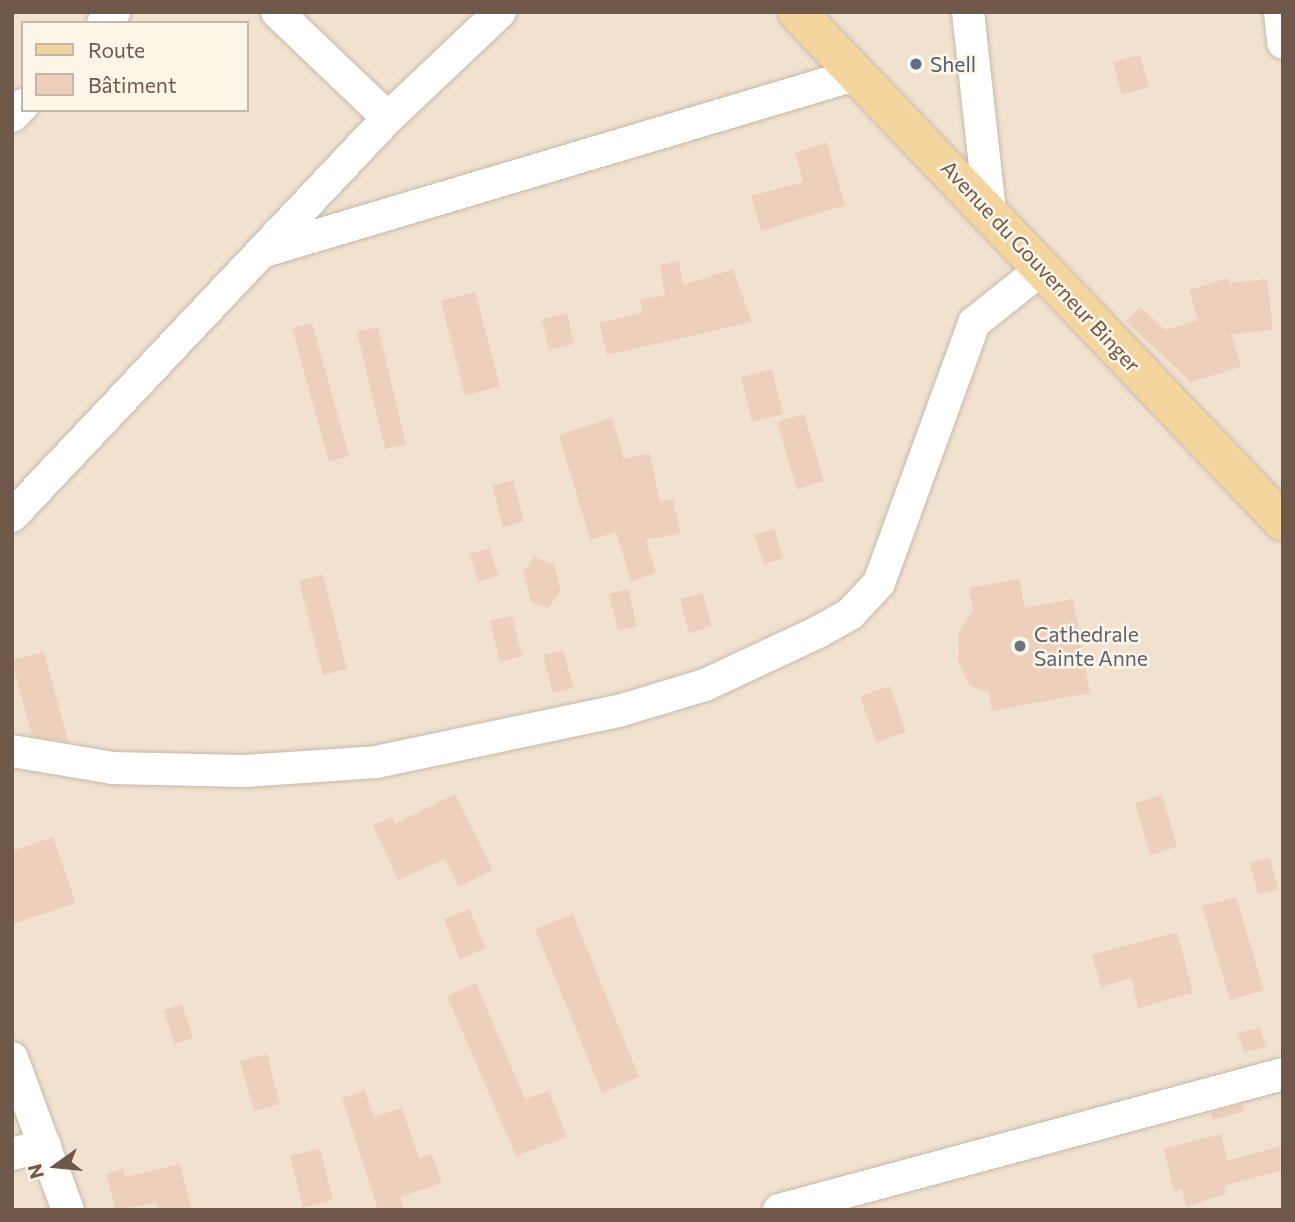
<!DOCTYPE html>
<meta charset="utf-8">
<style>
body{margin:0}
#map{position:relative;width:1295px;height:1222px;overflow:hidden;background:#faf1e1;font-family:Commissioner,sans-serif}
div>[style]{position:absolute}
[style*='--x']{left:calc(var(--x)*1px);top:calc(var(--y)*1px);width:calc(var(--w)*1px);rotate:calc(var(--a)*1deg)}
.residential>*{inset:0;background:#f1e2d0}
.building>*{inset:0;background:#edcfbb}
.roads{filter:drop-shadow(0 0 2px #c9b8a9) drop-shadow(0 0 2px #c9b8a9)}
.minor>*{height:32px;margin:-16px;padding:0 16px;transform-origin:16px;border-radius:16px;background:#fff}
.major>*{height:38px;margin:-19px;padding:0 19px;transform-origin:19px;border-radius:19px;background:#f4d59e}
.dots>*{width:19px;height:19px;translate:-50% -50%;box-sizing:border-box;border:4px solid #fdf5e7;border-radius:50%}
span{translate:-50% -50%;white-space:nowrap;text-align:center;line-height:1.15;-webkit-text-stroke:5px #fdf5e7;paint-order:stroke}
.service-label{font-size:21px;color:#4e5e75}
.left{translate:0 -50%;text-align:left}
.street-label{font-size:21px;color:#6f584a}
.worship-label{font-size:21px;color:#5b616d}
.frame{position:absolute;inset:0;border:14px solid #6f584a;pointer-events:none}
.legend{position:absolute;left:21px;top:21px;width:228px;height:91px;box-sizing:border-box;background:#fdf5e7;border:2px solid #c4b6a8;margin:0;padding:9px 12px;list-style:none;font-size:21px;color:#6f584a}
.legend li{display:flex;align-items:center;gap:14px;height:35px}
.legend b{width:35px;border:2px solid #c4b6a8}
.north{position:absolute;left:21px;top:1131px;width:70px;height:70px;-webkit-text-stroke:5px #fdf5e7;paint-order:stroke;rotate:255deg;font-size:19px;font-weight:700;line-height:28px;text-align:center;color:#6f584a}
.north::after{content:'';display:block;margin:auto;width:24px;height:32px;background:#6f584a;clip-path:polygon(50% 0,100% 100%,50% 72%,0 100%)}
</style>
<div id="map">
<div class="residential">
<div style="clip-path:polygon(evenodd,12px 12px,1283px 12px,1283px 1210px,12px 1210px,12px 12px,23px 23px,247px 23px,247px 110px,23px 110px,23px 23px)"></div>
</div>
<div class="building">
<div style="clip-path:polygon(1140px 55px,1149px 87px,1122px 95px,1113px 62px)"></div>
<div style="clip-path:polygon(827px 143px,845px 205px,761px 231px,751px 196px,803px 182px,795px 152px)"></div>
<div style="clip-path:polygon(679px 261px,683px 285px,733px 269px,752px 322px,607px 355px,599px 323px,642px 313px,640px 300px,665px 295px,660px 265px)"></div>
<div style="clip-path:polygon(1228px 278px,1230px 283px,1267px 279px,1273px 330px,1231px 334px,1241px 367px,1191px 382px,1126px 321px,1140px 307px,1165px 330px,1198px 320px,1189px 290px)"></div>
<div style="clip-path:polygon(475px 292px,500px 386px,465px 396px,441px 301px)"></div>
<div style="clip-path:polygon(567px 313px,574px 344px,549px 350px,542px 319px)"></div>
<div style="clip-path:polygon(312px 323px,349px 456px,329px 462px,292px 328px)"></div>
<div style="clip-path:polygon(378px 327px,406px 444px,385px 449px,357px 332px)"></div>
<div style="clip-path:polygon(772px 369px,783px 414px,752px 422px,741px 377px)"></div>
<div style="clip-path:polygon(804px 414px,824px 481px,797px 489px,777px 422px)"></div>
<div style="clip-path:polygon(612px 418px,624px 459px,650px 453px,660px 502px,673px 499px,680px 533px,646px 540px,656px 573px,631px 581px,616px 532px,590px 540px,559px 435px)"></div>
<div style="clip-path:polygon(513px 480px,524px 521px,503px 527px,492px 486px)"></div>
<div style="clip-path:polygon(774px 529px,783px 558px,764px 564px,754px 535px)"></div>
<div style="clip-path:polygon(490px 548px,498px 576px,478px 582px,470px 554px)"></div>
<div style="clip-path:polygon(534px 557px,554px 565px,561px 591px,548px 608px,531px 602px,523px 572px)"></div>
<div style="clip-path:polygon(323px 575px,347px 669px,323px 675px,299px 581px)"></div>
<div style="clip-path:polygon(1019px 579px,1025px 608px,1073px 599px,1090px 693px,992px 711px,989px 693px,969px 685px,958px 660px,959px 633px,973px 610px,969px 588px)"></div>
<div style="clip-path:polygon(628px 589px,637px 626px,618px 631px,609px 594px)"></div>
<div style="clip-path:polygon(702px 593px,712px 626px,689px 633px,680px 599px)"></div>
<div style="clip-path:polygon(512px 616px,522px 656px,500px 662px,490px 621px)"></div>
<div style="clip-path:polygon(563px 650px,574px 688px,553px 693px,543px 655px)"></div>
<div style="clip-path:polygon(44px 652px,68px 741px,66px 741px,32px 736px,12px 660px)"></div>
<div style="clip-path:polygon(890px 686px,906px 732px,876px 742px,860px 696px)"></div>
<div style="clip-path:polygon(455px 794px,493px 870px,459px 887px,445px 859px,398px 880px,373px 825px,392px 817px,395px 824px)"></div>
<div style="clip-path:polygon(1162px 795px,1177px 847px,1150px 855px,1135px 803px)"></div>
<div style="clip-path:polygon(53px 837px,76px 903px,12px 924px,12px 851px)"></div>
<div style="clip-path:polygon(1270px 858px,1278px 889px,1258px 894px,1250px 863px)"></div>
<div style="clip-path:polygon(1236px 897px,1264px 990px,1230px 1000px,1202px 906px)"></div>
<div style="clip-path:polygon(469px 909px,486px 948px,460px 959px,444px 919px)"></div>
<div style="clip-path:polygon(573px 914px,639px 1077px,602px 1093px,535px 929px)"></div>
<div style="clip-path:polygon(1177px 932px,1193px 993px,1138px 1008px,1131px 978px,1101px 987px,1092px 955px)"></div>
<div style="clip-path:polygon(476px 983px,525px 1099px,549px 1091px,567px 1137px,516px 1156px,447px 996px)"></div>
<div style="clip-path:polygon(182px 1004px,193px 1038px,174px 1044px,164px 1010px)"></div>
<div style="clip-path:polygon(1260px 1027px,1266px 1047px,1244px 1053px,1238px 1033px)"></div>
<div style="clip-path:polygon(267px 1054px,280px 1104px,254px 1111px,240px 1061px)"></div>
<div style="clip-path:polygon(365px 1090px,374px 1117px,402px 1108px,419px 1158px,432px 1154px,442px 1183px,400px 1197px,404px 1210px,378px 1210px,342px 1098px)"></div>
<div style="clip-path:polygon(1242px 1104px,1244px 1111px,1213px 1120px,1211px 1113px)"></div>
<div style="clip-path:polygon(1221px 1134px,1228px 1161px,1283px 1145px,1283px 1170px,1224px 1186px,1226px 1194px,1186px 1207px,1182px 1189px,1174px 1191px,1164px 1149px)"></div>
<div style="clip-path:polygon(320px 1148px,333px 1200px,303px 1208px,290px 1156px)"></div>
<div style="clip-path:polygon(180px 1164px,192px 1210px,158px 1210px,156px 1203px,116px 1210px,106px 1174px,123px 1169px,125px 1177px)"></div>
</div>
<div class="roads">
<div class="minor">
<div style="--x:277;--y:12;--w:153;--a:43.7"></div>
<div style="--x:968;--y:12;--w:200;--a:83.7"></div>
<div style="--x:1280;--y:12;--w:31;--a:84"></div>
<div style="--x:103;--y:23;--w:16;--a:-45"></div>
<div style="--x:12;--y:116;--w:16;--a:-45"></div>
<div style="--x:268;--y:250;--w:616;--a:-16.61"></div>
<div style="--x:12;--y:516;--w:548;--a:-46.63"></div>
<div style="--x:388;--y:118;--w:154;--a:-43.4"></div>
<div style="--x:12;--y:751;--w:101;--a:9.6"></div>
<div style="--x:112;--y:768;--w:133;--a:1.3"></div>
<div style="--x:245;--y:771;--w:131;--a:-3.9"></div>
<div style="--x:376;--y:762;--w:251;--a:-11.9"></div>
<div style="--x:622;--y:710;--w:87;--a:-16.8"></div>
<div style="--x:705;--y:685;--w:125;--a:-25.1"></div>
<div style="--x:818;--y:632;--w:37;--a:-29"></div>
<div style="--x:850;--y:614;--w:42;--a:-46.9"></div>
<div style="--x:879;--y:583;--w:277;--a:-69.9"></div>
<div style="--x:974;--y:323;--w:88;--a:-38.6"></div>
<div style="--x:12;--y:1058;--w:162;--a:69.8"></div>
<div style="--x:12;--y:1154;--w:34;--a:-15"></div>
<div style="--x:779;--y:1210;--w:522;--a:-15.1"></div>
</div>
<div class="major">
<div style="--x:797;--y:12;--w:704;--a:46.38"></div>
</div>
</div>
<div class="dots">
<div style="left:916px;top:64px;background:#5c6f8a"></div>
<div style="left:1020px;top:646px;background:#6b7280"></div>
</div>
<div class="service-label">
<span class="left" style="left:930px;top:64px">Shell</span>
</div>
<div class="street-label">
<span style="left:1041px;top:266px;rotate:47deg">Avenue du Gouverneur Binger</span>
</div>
<div class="worship-label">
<span class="left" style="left:1034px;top:646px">Cathedrale<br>Sainte Anne</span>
</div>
<div class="frame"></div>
<ul class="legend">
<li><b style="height:9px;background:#f4d59e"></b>Route</li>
<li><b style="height:19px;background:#edcfbb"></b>Bâtiment</li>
</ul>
<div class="north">N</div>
</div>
